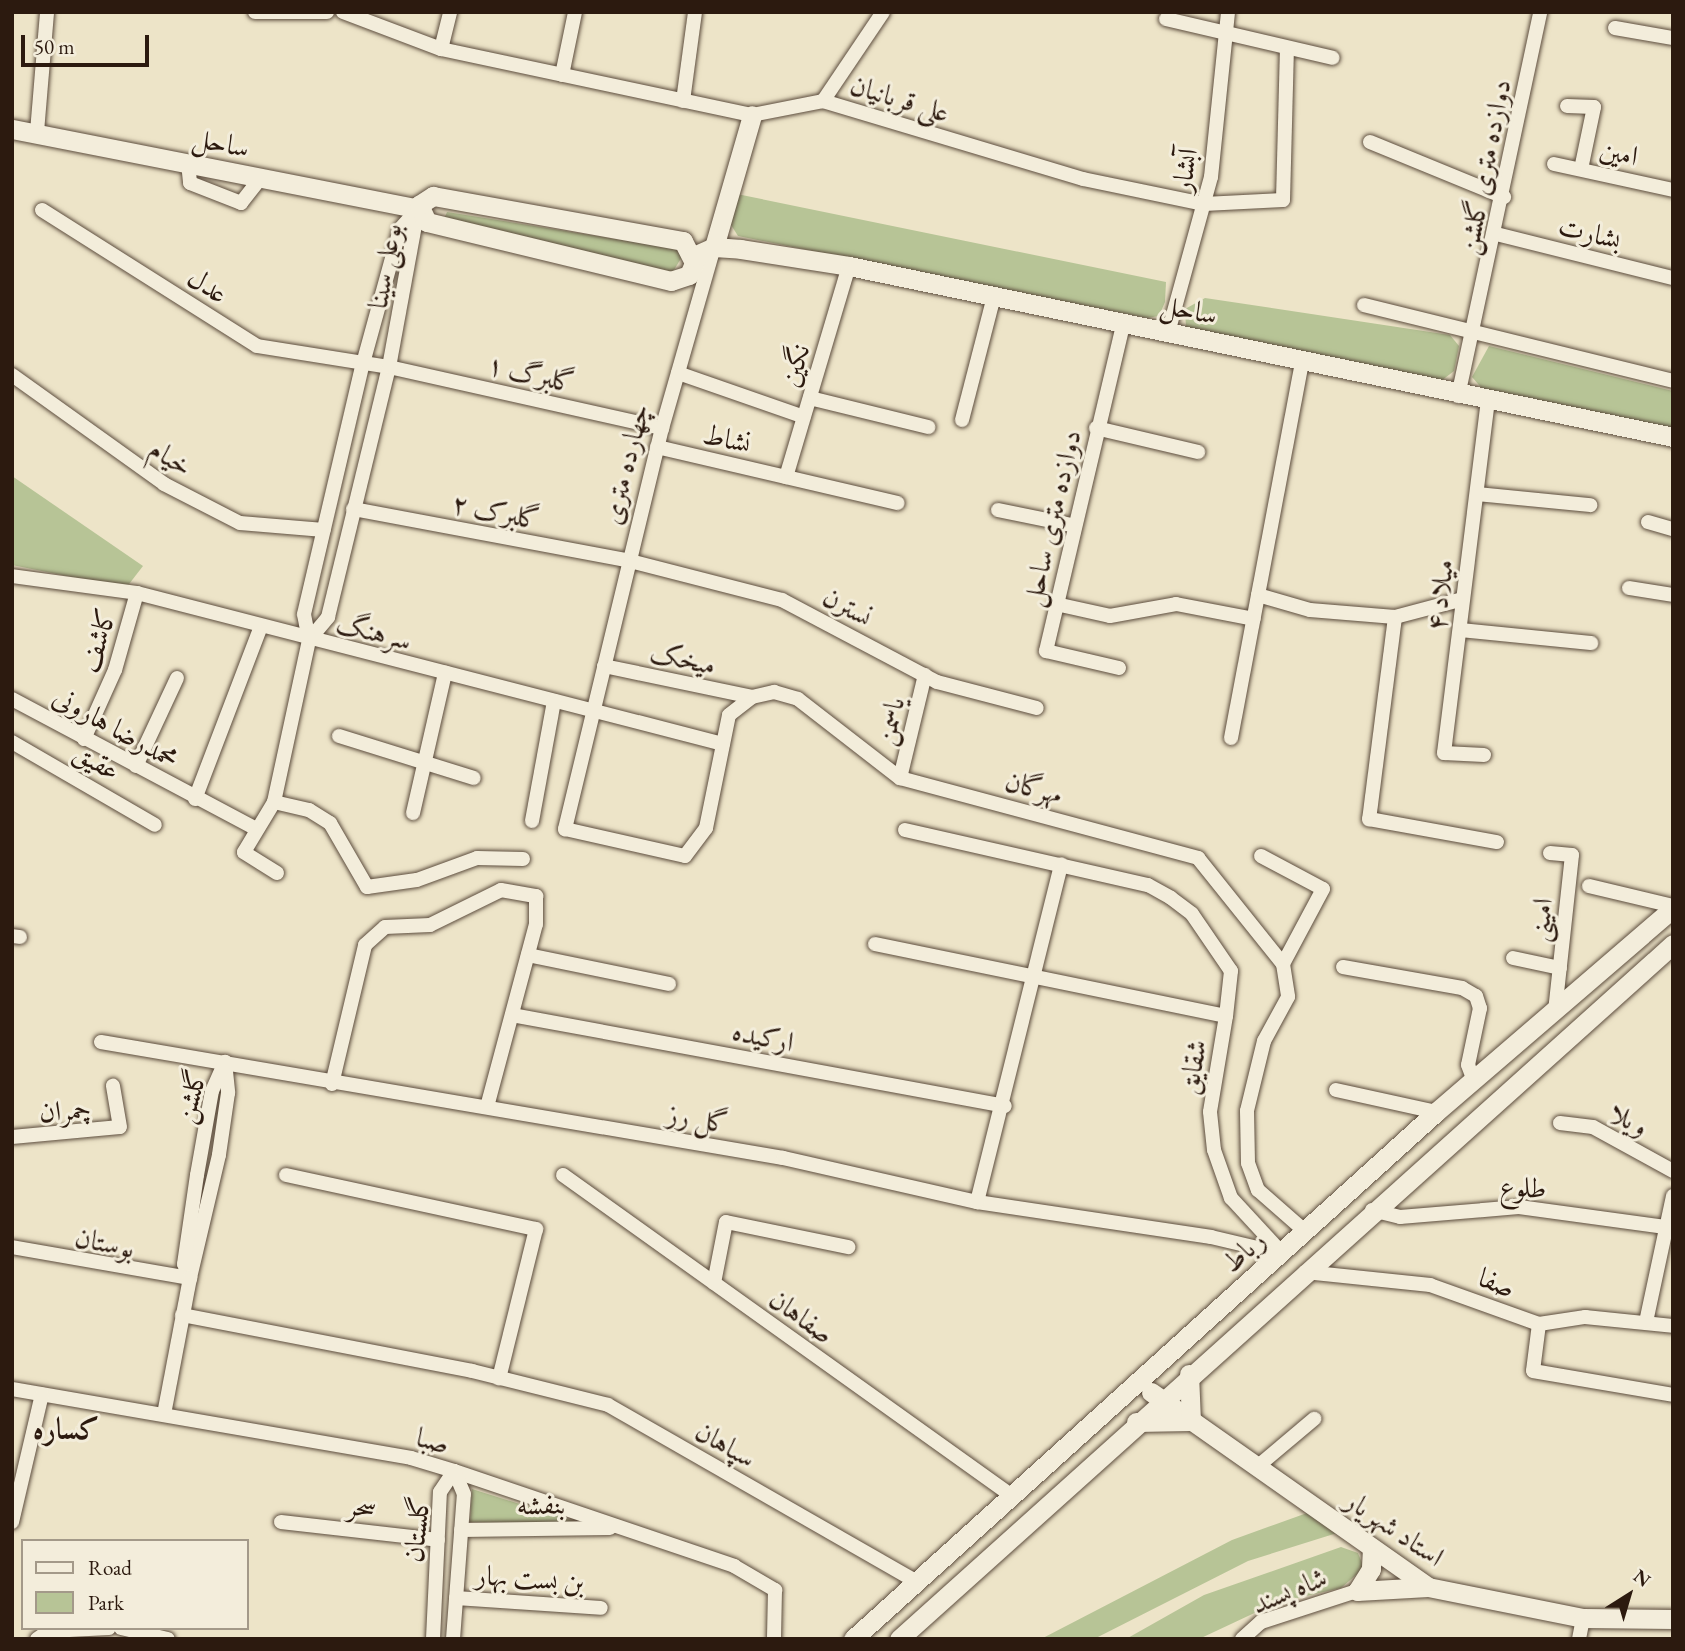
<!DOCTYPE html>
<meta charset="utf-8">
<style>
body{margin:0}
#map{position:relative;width:1685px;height:1651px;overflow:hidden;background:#ede4c8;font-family:"EB Garamond",Amiri,serif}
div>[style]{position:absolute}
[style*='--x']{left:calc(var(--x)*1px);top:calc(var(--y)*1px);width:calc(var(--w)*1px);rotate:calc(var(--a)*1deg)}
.green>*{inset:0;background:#b7c496}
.roads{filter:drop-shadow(0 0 2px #5c4c3d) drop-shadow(0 0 2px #5c4c3d)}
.street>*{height:14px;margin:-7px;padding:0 7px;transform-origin:7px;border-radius:7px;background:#f3eddb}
.secondary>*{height:19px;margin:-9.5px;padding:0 9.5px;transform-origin:9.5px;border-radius:9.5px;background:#f3eddb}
span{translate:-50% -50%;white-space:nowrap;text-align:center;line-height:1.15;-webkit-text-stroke:6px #f3eddb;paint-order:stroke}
.street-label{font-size:28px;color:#2c1a0f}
.neighbourhood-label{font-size:30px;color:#2c1a0f;font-weight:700}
.frame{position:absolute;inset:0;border:14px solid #2c1a0f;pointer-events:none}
.legend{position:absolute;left:21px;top:1539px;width:228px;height:91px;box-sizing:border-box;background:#f3eddb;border:2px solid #a39989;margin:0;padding:9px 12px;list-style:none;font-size:21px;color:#2c1a0f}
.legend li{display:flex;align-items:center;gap:14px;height:35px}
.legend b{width:35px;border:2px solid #a39989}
.north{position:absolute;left:1594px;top:1560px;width:70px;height:70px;-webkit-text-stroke:5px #f3eddb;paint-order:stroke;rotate:37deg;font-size:19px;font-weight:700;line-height:28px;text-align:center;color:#2c1a0f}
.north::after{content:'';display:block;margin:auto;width:24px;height:32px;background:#2c1a0f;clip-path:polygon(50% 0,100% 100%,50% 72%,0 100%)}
.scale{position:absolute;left:21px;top:35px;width:128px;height:32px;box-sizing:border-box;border:4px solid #2c1a0f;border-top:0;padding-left:9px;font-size:21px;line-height:24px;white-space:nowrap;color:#2c1a0f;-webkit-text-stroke:5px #f3eddb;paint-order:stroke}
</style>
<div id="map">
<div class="green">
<div style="clip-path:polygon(732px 193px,1166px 282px,1165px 302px,1159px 316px,1147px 318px,738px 236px,726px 217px)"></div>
<div style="clip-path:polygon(447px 212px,678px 249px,683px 255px,671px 275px,443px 221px)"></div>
<div style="clip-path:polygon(1205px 298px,1450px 335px,1459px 346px,1454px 371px,1441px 381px,1186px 328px,1185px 309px)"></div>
<div style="clip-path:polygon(1489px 346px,1673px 391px,1673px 428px,1485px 392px,1472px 377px)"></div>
<div style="clip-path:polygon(12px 476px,143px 566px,126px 588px,12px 565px)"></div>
<div style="clip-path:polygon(472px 1489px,593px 1527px,470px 1522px)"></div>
<div style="clip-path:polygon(1307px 1513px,1337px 1533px,1248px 1561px,1094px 1639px,1041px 1639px,1232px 1540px)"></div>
<div style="clip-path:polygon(1341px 1547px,1358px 1553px,1364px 1568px,1341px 1588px,1276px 1603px,1199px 1639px,1126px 1639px,1204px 1595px)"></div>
</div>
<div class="roads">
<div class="street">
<div style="--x:255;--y:12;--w:72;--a:0"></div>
<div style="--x:343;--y:12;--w:105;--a:20.7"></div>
<div style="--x:441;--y:49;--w:318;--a:12"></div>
<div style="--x:752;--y:115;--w:72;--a:-11.2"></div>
<div style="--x:823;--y:101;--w:271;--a:16.7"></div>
<div style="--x:1083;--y:179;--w:124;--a:11.7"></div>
<div style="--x:1204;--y:204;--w:79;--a:-2.9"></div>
<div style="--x:1283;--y:200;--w:152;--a:-88.5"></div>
<div style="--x:1166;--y:19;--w:171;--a:13.1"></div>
<div style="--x:1615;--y:28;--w:59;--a:9.8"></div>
<div style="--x:441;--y:49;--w:38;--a:-76"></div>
<div style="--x:562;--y:75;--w:64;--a:-78.3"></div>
<div style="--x:683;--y:101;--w:90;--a:-82.3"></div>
<div style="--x:823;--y:101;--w:107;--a:-56"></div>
<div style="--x:1567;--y:106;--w:27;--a:2"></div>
<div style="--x:1594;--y:107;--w:63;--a:101.8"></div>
<div style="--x:37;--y:132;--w:120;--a:-85.2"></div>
<div style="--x:1370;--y:142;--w:145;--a:22.3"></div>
<div style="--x:188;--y:163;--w:20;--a:84"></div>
<div style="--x:190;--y:183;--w:55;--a:21.4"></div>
<div style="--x:241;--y:203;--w:31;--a:-52"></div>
<div style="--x:1554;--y:164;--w:122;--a:12.3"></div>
<div style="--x:42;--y:210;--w:254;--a:32.3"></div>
<div style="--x:257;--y:346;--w:134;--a:9"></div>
<div style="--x:389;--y:367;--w:280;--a:12.6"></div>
<div style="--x:1496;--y:234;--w:182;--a:14"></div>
<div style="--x:714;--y:247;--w:188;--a:106"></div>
<div style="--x:662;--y:428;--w:413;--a:103.6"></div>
<div style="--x:565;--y:829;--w:123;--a:12.7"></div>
<div style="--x:685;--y:856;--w:35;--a:-53"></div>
<div style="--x:706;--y:828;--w:115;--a:-78.5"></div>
<div style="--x:729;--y:715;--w:29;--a:-38"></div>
<div style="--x:752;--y:697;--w:23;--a:-13"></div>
<div style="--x:774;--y:692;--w:25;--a:16"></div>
<div style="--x:798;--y:699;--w:129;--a:37.8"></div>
<div style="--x:900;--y:778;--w:309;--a:15"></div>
<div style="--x:1198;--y:858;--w:136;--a:51.3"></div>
<div style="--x:1283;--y:964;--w:33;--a:81"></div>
<div style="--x:1288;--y:997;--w:50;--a:118.6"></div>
<div style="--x:1264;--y:1041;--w:72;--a:103.7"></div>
<div style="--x:1247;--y:1111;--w:52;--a:88.9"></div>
<div style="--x:1248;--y:1163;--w:29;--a:70"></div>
<div style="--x:1258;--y:1190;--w:64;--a:41.2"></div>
<div style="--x:1364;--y:305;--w:318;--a:13.8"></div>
<div style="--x:1168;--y:333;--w:162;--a:-74.6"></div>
<div style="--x:1211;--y:177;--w:166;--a:-84.1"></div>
<div style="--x:678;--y:373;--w:133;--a:19.2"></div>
<div style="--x:12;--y:375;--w:187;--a:35.6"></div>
<div style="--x:164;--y:484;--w:85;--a:27.2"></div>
<div style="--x:240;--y:523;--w:84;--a:4.8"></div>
<div style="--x:1458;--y:396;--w:393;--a:-77.9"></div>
<div style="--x:810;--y:398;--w:122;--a:13.8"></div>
<div style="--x:962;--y:420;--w:128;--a:-75.5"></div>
<div style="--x:1096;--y:428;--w:105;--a:13.2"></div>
<div style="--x:657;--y:447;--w:247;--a:13.1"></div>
<div style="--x:786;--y:477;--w:220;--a:-73.4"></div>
<div style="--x:1477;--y:494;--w:114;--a:5.6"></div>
<div style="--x:353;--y:509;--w:282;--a:10.6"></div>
<div style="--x:630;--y:561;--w:157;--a:14.4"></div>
<div style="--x:782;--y:600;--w:175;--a:27.9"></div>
<div style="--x:937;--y:682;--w:103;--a:14.6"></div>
<div style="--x:998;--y:510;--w:76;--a:11.5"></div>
<div style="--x:1648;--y:522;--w:26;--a:16"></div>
<div style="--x:12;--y:576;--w:126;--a:7.7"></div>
<div style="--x:137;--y:593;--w:605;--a:14.45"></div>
<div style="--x:1629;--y:588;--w:45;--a:9"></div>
<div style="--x:1258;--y:595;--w:54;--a:16.1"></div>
<div style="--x:1310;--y:610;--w:85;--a:4.7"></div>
<div style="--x:1395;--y:617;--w:70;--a:-14.8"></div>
<div style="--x:1056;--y:604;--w:55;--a:12.5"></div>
<div style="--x:1110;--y:616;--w:67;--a:-10.3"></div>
<div style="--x:1176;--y:604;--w:79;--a:10.9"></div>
<div style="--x:1395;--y:617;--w:204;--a:97.3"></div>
<div style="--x:1369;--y:819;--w:130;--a:10.2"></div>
<div style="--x:1460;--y:630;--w:132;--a:5.7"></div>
<div style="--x:309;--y:640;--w:30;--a:-50"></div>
<div style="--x:328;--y:617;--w:257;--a:-76.3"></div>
<div style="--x:389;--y:367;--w:161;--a:-79.6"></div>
<div style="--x:604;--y:666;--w:151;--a:11.8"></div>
<div style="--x:1119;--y:668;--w:75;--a:-166.9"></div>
<div style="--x:1046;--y:651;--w:336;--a:-76.7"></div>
<div style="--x:12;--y:699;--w:276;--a:28"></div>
<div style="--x:339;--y:736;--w:141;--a:17.3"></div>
<div style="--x:1231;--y:738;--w:383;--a:-79.3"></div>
<div style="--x:84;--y:739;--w:76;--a:-65.8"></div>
<div style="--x:115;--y:670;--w:80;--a:-74.1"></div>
<div style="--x:12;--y:742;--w:165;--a:30.1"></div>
<div style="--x:1484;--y:755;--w:40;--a:-177.1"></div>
<div style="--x:1444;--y:753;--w:354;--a:-82.9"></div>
<div style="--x:136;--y:766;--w:97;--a:-65"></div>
<div style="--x:900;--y:778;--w:106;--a:-76.4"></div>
<div style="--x:195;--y:799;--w:182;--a:-69.1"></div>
<div style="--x:274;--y:802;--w:36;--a:13"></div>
<div style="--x:309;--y:810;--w:25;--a:32"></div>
<div style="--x:330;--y:823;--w:74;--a:60"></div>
<div style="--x:367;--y:887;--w:50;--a:-8"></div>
<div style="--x:417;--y:880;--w:64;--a:-20.1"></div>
<div style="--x:477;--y:858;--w:46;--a:1.2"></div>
<div style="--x:413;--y:813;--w:144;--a:-77.1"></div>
<div style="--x:532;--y:821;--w:122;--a:-79.6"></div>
<div style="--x:905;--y:830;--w:249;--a:12.8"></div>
<div style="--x:1148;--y:885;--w:26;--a:29"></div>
<div style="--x:1171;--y:898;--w:26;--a:37"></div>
<div style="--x:1192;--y:914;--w:69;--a:55.6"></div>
<div style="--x:1231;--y:971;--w:45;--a:96.3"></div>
<div style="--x:1550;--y:853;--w:22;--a:5"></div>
<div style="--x:1572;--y:855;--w:157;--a:96.2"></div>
<div style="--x:1261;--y:856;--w:70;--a:28"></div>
<div style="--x:1323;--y:889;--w:85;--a:118.1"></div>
<div style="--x:277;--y:873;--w:39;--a:-148"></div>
<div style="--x:244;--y:852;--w:58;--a:-59"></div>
<div style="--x:274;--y:802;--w:166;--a:-77.8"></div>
<div style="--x:309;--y:640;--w:26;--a:-101"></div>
<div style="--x:304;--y:614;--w:254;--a:-76.8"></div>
<div style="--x:362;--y:367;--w:143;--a:-74.6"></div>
<div style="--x:400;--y:229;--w:27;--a:-48"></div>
<div style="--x:1589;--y:886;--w:86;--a:13.4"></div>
<div style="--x:12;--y:936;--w:8;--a:7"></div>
<div style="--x:875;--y:944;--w:358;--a:11.6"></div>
<div style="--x:1226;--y:1016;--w:97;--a:99.5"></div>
<div style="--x:1210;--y:1112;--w:38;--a:84"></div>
<div style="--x:1214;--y:1150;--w:51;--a:70.5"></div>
<div style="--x:1231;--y:1198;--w:75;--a:47.2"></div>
<div style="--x:528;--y:955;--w:144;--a:11.6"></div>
<div style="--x:1513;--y:958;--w:48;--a:12"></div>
<div style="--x:1343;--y:967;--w:121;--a:10"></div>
<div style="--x:1462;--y:988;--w:16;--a:30"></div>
<div style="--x:1476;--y:996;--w:13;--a:72"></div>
<div style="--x:1480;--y:1008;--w:58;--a:101.9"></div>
<div style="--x:1468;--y:1065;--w:17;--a:69"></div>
<div style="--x:512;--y:1015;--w:501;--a:10.46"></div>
<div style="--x:101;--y:1042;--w:692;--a:9.65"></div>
<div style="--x:783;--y:1158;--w:199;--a:12.8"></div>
<div style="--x:977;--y:1202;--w:237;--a:8.5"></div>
<div style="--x:1211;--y:1237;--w:74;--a:13.3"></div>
<div style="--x:225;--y:1062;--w:31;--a:84"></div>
<div style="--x:228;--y:1093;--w:63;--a:98.3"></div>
<div style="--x:219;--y:1155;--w:126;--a:103.3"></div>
<div style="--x:190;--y:1278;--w:15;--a:-113"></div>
<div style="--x:184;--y:1264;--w:90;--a:-81.7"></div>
<div style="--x:197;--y:1175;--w:85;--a:-79.9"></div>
<div style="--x:212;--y:1091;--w:32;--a:-66"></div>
<div style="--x:332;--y:1084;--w:143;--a:-76.6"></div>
<div style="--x:365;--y:945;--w:27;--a:-42"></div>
<div style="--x:385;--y:927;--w:45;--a:-2.5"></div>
<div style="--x:430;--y:925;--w:79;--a:-26.2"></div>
<div style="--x:501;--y:890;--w:36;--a:10"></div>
<div style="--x:536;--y:896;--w:28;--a:90"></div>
<div style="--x:536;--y:924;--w:189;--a:105"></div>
<div style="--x:1336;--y:1090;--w:102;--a:12.4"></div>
<div style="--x:1560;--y:1123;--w:33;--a:7"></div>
<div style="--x:1593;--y:1127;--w:91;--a:28.8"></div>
<div style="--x:12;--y:1137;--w:108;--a:-5.3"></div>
<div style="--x:120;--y:1127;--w:42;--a:-99.7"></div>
<div style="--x:286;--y:1175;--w:256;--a:12.2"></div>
<div style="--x:536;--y:1229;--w:154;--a:103.9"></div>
<div style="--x:563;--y:1175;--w:552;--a:35.56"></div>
<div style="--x:977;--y:1202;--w:348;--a:-76"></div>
<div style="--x:1372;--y:1210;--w:29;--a:14"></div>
<div style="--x:1400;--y:1217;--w:119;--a:-4.8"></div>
<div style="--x:1519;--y:1207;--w:155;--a:7.8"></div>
<div style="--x:12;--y:1247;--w:181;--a:9.9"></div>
<div style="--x:190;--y:1278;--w:138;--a:100.8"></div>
<div style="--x:1305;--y:1272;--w:126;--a:5.9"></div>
<div style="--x:1430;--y:1285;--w:116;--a:19.7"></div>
<div style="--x:1539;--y:1324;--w:47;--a:-8.7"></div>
<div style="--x:1585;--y:1317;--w:88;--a:5.8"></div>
<div style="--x:714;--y:1283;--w:62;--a:-78.9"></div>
<div style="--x:726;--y:1222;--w:125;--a:11.6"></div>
<div style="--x:182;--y:1315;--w:295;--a:10.9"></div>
<div style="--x:472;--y:1371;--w:140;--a:14"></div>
<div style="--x:608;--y:1405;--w:356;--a:29.8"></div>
<div style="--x:1646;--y:1322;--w:129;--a:-77.9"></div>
<div style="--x:1539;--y:1324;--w:47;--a:97.3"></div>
<div style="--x:1533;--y:1371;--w:142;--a:9.7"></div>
<div style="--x:12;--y:1389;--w:405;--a:9.8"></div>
<div style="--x:411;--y:1458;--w:45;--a:16.8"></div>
<div style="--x:454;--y:1471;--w:296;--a:18.7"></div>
<div style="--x:734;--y:1566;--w:48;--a:30.3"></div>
<div style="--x:775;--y:1590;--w:49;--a:91.2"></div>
<div style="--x:1257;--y:1467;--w:75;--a:-40.1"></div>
<div style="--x:12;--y:1522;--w:131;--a:-76.8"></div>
<div style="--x:281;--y:1522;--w:158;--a:6.5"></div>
<div style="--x:461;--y:1530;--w:149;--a:-0.8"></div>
<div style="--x:456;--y:1598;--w:145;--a:3.9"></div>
<div style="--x:121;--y:1628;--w:48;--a:13.2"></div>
<div style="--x:37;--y:1639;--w:14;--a:-34"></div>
<div style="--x:49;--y:1631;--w:60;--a:-2.9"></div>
<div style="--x:433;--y:1639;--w:147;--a:-87.3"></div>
<div style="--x:440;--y:1492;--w:25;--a:-56"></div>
<div style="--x:453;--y:1639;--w:145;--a:-85.7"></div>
<div style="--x:464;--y:1494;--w:25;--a:-113"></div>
<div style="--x:1242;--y:1639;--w:25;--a:-42"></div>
<div style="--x:1261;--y:1622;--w:101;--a:-17.9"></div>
<div style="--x:1579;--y:1639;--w:21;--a:-79"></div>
</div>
<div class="secondary">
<div style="--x:12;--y:129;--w:414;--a:11.1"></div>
<div style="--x:433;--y:196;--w:254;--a:10.2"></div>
<div style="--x:683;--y:241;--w:25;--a:63"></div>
<div style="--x:694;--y:263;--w:13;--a:113"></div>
<div style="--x:689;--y:275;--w:19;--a:162"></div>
<div style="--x:671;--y:281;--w:251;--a:-166.4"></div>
<div style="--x:427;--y:222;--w:19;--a:-115"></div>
<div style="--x:419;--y:205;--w:17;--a:-33"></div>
<div style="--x:714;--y:247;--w:137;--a:-73.9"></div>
<div style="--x:694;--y:256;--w:22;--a:-24"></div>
<div style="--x:714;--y:247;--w:27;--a:4"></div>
<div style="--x:741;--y:249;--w:109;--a:8.9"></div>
<div style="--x:849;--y:266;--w:842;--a:11.72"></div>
<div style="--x:1151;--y:1392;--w:339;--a:35.1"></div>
<div style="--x:1428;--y:1587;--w:158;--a:11.3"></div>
<div style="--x:1583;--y:1618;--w:90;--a:0.6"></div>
<div style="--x:1136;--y:1422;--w:55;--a:-1"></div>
<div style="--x:1191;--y:1421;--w:47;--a:-92.4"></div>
<div style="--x:1372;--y:1548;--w:21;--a:93"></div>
<div style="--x:1371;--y:1569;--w:26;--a:122"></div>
<div style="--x:1357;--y:1591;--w:71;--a:-3.2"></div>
<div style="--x:853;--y:1639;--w:786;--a:-42.11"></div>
<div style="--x:1436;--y:1112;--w:313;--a:-40.7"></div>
<div style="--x:899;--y:1639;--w:1040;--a:-41.92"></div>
</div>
</div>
<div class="street-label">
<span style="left:900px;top:98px;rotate:17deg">علی قربانیان</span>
<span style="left:221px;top:142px;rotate:12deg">ساحل</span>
<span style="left:1619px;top:152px;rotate:12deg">امین</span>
<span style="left:1484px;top:167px;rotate:-79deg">دوازده متری گلشن</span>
<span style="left:1184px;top:170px;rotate:-80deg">آبشار</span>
<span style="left:1590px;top:232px;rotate:14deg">بشارت</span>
<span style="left:384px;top:266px;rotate:-80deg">بوعلی سینا</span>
<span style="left:208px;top:285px;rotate:32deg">عدل</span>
<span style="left:1189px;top:309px;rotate:12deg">ساحل</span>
<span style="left:794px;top:365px;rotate:-73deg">نگین</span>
<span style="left:531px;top:373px;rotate:13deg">گلبرگ ۱</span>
<span style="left:727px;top:438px;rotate:13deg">نشاط</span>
<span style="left:171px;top:457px;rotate:32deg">خیام</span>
<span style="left:625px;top:464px;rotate:-76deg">چهارده متری</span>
<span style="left:496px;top:511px;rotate:11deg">گلبرک ۲</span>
<span style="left:1051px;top:518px;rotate:-77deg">دوازده متری ساحل</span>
<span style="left:1439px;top:595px;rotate:-83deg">میلاد ۴</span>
<span style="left:848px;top:606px;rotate:29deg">نسترن</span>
<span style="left:374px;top:631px;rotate:14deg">سرهنگ</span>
<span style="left:97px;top:640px;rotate:-72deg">کاشف</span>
<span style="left:683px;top:658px;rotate:12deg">میخک</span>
<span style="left:889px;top:721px;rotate:-76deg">یاسمن</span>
<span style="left:116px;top:727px;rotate:29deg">محمدرضا هارونی</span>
<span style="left:97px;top:761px;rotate:30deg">عقیق</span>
<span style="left:1034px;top:787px;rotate:15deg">مهرگان</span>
<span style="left:1540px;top:920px;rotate:-84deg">امینی</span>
<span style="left:763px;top:1036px;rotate:11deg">ارکیده</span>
<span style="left:1192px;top:1067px;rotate:-80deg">شقایق</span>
<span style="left:190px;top:1096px;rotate:-75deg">گلشن</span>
<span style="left:65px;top:1110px;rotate:-3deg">چمران</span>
<span style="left:698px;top:1118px;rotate:10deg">گل رز</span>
<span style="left:1629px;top:1119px;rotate:25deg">ویلا</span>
<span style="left:1523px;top:1187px;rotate:2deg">طلوع</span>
<span style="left:105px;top:1242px;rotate:12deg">بوستان</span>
<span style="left:1243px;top:1251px;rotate:-42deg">رباط</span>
<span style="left:1497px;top:1282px;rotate:21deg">صفا</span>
<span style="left:802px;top:1316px;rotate:36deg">صفاهان</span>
<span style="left:433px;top:1440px;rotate:15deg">صبا</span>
<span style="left:726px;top:1444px;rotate:30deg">سپاهان</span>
<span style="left:541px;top:1504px;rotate:-1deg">بنفشه</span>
<span style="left:362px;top:1506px;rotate:6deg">سحر</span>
<span style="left:1395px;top:1528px;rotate:34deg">استاد شهریار</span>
<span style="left:416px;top:1529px;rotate:-84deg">گلستان</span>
<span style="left:530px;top:1578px;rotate:4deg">بن بست بهار</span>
<span style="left:1289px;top:1590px;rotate:-22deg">شاه پسند</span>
</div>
<div class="neighbourhood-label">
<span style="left:66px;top:1429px">کساره</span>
</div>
<div class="frame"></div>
<ul class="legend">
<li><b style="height:9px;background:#f3eddb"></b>Road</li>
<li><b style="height:19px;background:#b7c496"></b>Park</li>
</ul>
<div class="north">N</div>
<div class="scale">50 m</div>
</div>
